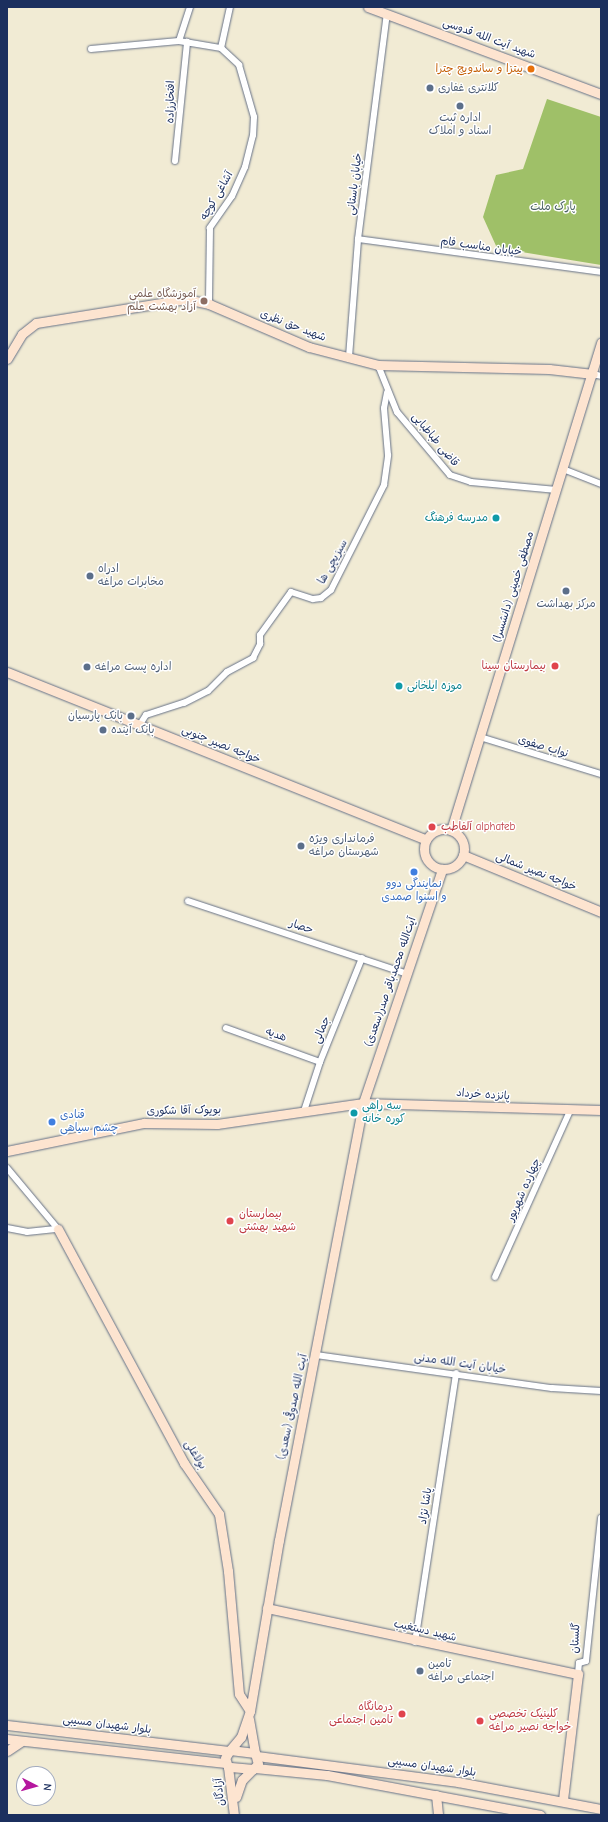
<!DOCTYPE html>
<meta charset="utf-8">
<style>
body{margin:0}
#map{position:relative;width:608px;height:1822px;overflow:hidden;background:#f1ebd4;font-family:"Comic Neue","Playpen Sans Arabic",sans-serif}
div>[style]{position:absolute}
[style*='--x']{left:calc(var(--x)*1px);top:calc(var(--y)*1px);width:calc(var(--w)*1px);rotate:calc(var(--a)*1deg)}
.green>*{inset:0;background:#9fc068}
.roads{filter:drop-shadow(0 0 1px #667187) drop-shadow(0 0 1px #667187)}
.street>*{height:6px;margin:-3px;padding:0 3px;transform-origin:3px;border-radius:3px;background:#fff}
.secondary>*{height:9px;margin:-4.5px;padding:0 4.5px;transform-origin:4.5px;border-radius:4.5px;background:#fde4d0}
.secondary>.ring{margin:-4.5px;padding:0;box-sizing:content-box;background:none;border:9px solid #fde4d0;border-radius:50%}
.dots>*{width:11px;height:11px;translate:-50% -50%;box-sizing:border-box;border:2px solid #fff;border-radius:50%}
span{translate:-50% -50%;white-space:nowrap;text-align:center;line-height:1.15;-webkit-text-stroke:3px #fff;paint-order:stroke}
.street-label{font-size:11px;color:#1b2f5e}
.food-label{font-size:11px;color:#c56008}
.right{translate:-100% -50%;text-align:right}
.service-label{font-size:11px;color:#4e5e75}
.left{translate:0 -50%;text-align:left}
.park-label{font-size:11px;color:#496262}
.education-label{font-size:11px;color:#785e54}
.culture-label{font-size:11px;color:#0d838f}
.health-label{font-size:11px;color:#be3a42}
.shop-label{font-size:11px;color:#366cbe}
.frame{position:absolute;inset:0;border:8px solid #1b2f5e;pointer-events:none}
.north{position:absolute;left:16px;top:1766px;width:40px;height:40px;box-sizing:border-box;background:#fff;border:1px solid #a4acbf;border-radius:50%;rotate:96deg;font-size:11px;font-weight:700;line-height:16px;text-align:center;color:#1b2f5e}
.north::after{content:'';display:block;margin:auto;width:14px;height:18px;background:#b5179e;clip-path:polygon(50% 0,100% 100%,50% 72%,0 100%)}
</style>
<div id="map">
<div class="green">
<div style="clip-path:polygon(547px 99px,601px 117px,601px 265px,497px 248px,483px 217px,496px 175px,523px 169px)"></div>
</div>
<div class="roads">
<div class="street">
<div style="--x:179;--y:41;--w:36;--a:-72"></div>
<div style="--x:221;--y:48;--w:42;--a:-77.6"></div>
<div style="--x:91;--y:49;--w:88;--a:-5.2"></div>
<div style="--x:179;--y:41;--w:43;--a:9.5"></div>
<div style="--x:221;--y:48;--w:25;--a:43"></div>
<div style="--x:239;--y:65;--w:54;--a:73.9"></div>
<div style="--x:254;--y:117;--w:18;--a:93"></div>
<div style="--x:253;--y:135;--w:33;--a:104"></div>
<div style="--x:245;--y:167;--w:32;--a:114"></div>
<div style="--x:232;--y:196;--w:39;--a:125"></div>
<div style="--x:210;--y:228;--w:76;--a:90.8"></div>
<div style="--x:175;--y:161;--w:120;--a:-84.2"></div>
<div style="--x:358;--y:239;--w:245;--a:7.7"></div>
<div style="--x:349;--y:357;--w:118;--a:-85.6"></div>
<div style="--x:358;--y:239;--w:227;--a:-82.7"></div>
<div style="--x:378;--y:365;--w:51;--a:68"></div>
<div style="--x:397;--y:412;--w:82;--a:49.9"></div>
<div style="--x:450;--y:475;--w:22;--a:18"></div>
<div style="--x:471;--y:482;--w:86;--a:5.3"></div>
<div style="--x:593;--y:374;--w:8;--a:14"></div>
<div style="--x:563;--y:469;--w:41;--a:21.5"></div>
<div style="--x:139;--y:726;--w:13;--a:-58"></div>
<div style="--x:146;--y:715;--w:40;--a:-18"></div>
<div style="--x:184;--y:703;--w:27;--a:-27"></div>
<div style="--x:208;--y:691;--w:27;--a:-45"></div>
<div style="--x:227;--y:672;--w:30;--a:-28"></div>
<div style="--x:253;--y:658;--w:16;--a:-63"></div>
<div style="--x:260;--y:644;--w:9;--a:-90"></div>
<div style="--x:260;--y:635;--w:53;--a:-54.2"></div>
<div style="--x:291;--y:592;--w:23;--a:18"></div>
<div style="--x:313;--y:599;--w:8;--a:-7"></div>
<div style="--x:321;--y:598;--w:13;--a:-39"></div>
<div style="--x:331;--y:590;--w:118;--a:-63.2"></div>
<div style="--x:384;--y:485;--w:30;--a:-82"></div>
<div style="--x:388;--y:455;--w:47;--a:-94.9"></div>
<div style="--x:384;--y:408;--w:16;--a:-79"></div>
<div style="--x:480;--y:737;--w:127;--a:17"></div>
<div style="--x:188;--y:901;--w:232;--a:18.4"></div>
<div style="--x:226;--y:1028;--w:100;--a:19.9"></div>
<div style="--x:304;--y:1111;--w:52;--a:-71.9"></div>
<div style="--x:320;--y:1062;--w:112;--a:-68"></div>
<div style="--x:7;--y:1168;--w:80;--a:50.1"></div>
<div style="--x:7;--y:1228;--w:20;--a:11"></div>
<div style="--x:27;--y:1232;--w:31;--a:-6"></div>
<div style="--x:495;--y:1277;--w:182;--a:-65.7"></div>
<div style="--x:316;--y:1355;--w:238;--a:8"></div>
<div style="--x:552;--y:1388;--w:49;--a:3.5"></div>
<div style="--x:415;--y:1642;--w:272;--a:-81.3"></div>
<div style="--x:578;--y:1674;--w:11;--a:-85"></div>
<div style="--x:579;--y:1663;--w:7;--a:-16"></div>
<div style="--x:586;--y:1661;--w:144;--a:-84"></div>
</div>
<div class="secondary">
<div style="--x:368;--y:7;--w:249;--a:20.5"></div>
<div style="--x:7;--y:359;--w:29;--a:-59"></div>
<div style="--x:22;--y:334;--w:18;--a:-38"></div>
<div style="--x:36;--y:323;--w:152;--a:-9.1"></div>
<div style="--x:186;--y:299;--w:24;--a:12"></div>
<div style="--x:209;--y:304;--w:109;--a:23.3"></div>
<div style="--x:309;--y:347;--w:71;--a:14.6"></div>
<div style="--x:378;--y:365;--w:171;--a:1.3"></div>
<div style="--x:549;--y:369;--w:44;--a:6.5"></div>
<div style="--x:7;--y:672;--w:451;--a:21.8"></div>
<div class="ring" style="left:424px;top:829px;width:31px;height:31px"></div>
<div style="--x:451;--y:830;--w:510;--a:-72.88"></div>
<div style="--x:463;--y:855;--w:149;--a:22.4"></div>
<div style="--x:7;--y:1151;--w:140;--a:-11.6"></div>
<div style="--x:144;--y:1123;--w:73;--a:0.8"></div>
<div style="--x:217;--y:1124;--w:148;--a:-8.2"></div>
<div style="--x:363;--y:1103;--w:238;--a:1.7"></div>
<div style="--x:58;--y:1229;--w:266;--a:61.7"></div>
<div style="--x:184;--y:1463;--w:62;--a:55.5"></div>
<div style="--x:219;--y:1514;--w:58;--a:81"></div>
<div style="--x:228;--y:1571;--w:123;--a:84.9"></div>
<div style="--x:239;--y:1694;--w:20;--a:57"></div>
<div style="--x:267;--y:1608;--w:318;--a:12"></div>
<div style="--x:578;--y:1674;--w:127;--a:96.8"></div>
<div style="--x:249;--y:1719;--w:35;--a:80"></div>
<div style="--x:7;--y:1725;--w:223;--a:6.7"></div>
<div style="--x:7;--y:1739;--w:220;--a:6.3"></div>
<div style="--x:230;--y:1750;--w:17;--a:-50"></div>
<div style="--x:241;--y:1737;--w:28;--a:-71"></div>
<div style="--x:250;--y:1711;--w:173;--a:-80.4"></div>
<div style="--x:279;--y:1540;--w:445;--a:-79.1"></div>
<div style="--x:363;--y:1103;--w:247;--a:-71.3"></div>
<div style="--x:230;--y:1750;--w:25;--a:7"></div>
<div style="--x:255;--y:1753;--w:11;--a:75"></div>
<div style="--x:258;--y:1764;--w:7;--a:135"></div>
<div style="--x:253;--y:1769;--w:25;--a:-175"></div>
<div style="--x:228;--y:1767;--w:9;--a:-108"></div>
<div style="--x:225;--y:1758;--w:9;--a:-58"></div>
<div style="--x:7;--y:1751;--w:18;--a:-34"></div>
<div style="--x:257;--y:1756;--w:203;--a:7.4"></div>
<div style="--x:458;--y:1782;--w:146;--a:10.7"></div>
<div style="--x:228;--y:1767;--w:48;--a:82.9"></div>
<div style="--x:255;--y:1768;--w:72;--a:5.6"></div>
<div style="--x:327;--y:1775;--w:217;--a:10.6"></div>
<div style="--x:436;--y:1795;--w:20;--a:84"></div>
<div style="--x:236;--y:1797;--w:18;--a:-71"></div>
<div style="--x:242;--y:1780;--w:16;--a:-45"></div>
</div>
</div>
<div class="dots">
<div style="left:531px;top:69px;background:#e8710a"></div>
<div style="left:430px;top:88px;background:#5c6f8a"></div>
<div style="left:460px;top:106px;background:#5c6f8a"></div>
<div style="left:204px;top:301px;background:#8d6e63"></div>
<div style="left:496px;top:518px;background:#0f9aa8"></div>
<div style="left:90px;top:576px;background:#5c6f8a"></div>
<div style="left:566px;top:591px;background:#5c6f8a"></div>
<div style="left:555px;top:666px;background:#e0444e"></div>
<div style="left:87px;top:667px;background:#5c6f8a"></div>
<div style="left:399px;top:686px;background:#0f9aa8"></div>
<div style="left:131px;top:716px;background:#5c6f8a"></div>
<div style="left:103px;top:730px;background:#5c6f8a"></div>
<div style="left:432px;top:827px;background:#e0444e"></div>
<div style="left:301px;top:846px;background:#5c6f8a"></div>
<div style="left:414px;top:872px;background:#3f7fe0"></div>
<div style="left:354px;top:1113px;background:#0f9aa8"></div>
<div style="left:52px;top:1122px;background:#3f7fe0"></div>
<div style="left:230px;top:1221px;background:#e0444e"></div>
<div style="left:420px;top:1671px;background:#5c6f8a"></div>
<div style="left:402px;top:1714px;background:#e0444e"></div>
<div style="left:480px;top:1721px;background:#e0444e"></div>
</div>
<div class="street-label">
<span style="left:489px;top:39px;rotate:20deg">شهید آیت الله قدوسی</span>
<span style="left:171px;top:102px;rotate:-89deg">افتخارزاده</span>
<span style="left:355px;top:184px;rotate:-83deg">خیابان باستانی</span>
<span style="left:217px;top:196px;rotate:-60deg">آشاغی کوچه</span>
<span style="left:481px;top:247px;rotate:8deg">خیابان مناسب فام</span>
<span style="left:293px;top:326px;rotate:21deg">شهید حق نظری</span>
<span style="left:435px;top:440px;rotate:50deg">قاضی طباطبایی</span>
<span style="left:333px;top:562px;rotate:-61deg">سبزیچی ها</span>
<span style="left:514px;top:587px;rotate:-73deg">مصطفی خمینی (دانشسرا)</span>
<span style="left:221px;top:745px;rotate:22deg">خواجه نصیر جنوبی</span>
<span style="left:543px;top:747px;rotate:17deg">نواب صفوی</span>
<span style="left:536px;top:872px;rotate:22deg">خواجه نصیر شمالی</span>
<span style="left:301px;top:927px;rotate:18deg">حصار</span>
<span style="left:391px;top:982px;rotate:-71deg">آیت‌الله محمدباقر صدر(سعدی)</span>
<span style="left:322px;top:1030px;rotate:-68deg">جمالی</span>
<span style="left:276px;top:1035px;rotate:20deg">هدیه</span>
<span style="left:483px;top:1095px;rotate:4deg">پانزده خرداد</span>
<span style="left:184px;top:1111px;rotate:-1deg">بویوک آقا شکوری</span>
<span style="left:524px;top:1190px;rotate:-66deg">چهارده شهریور</span>
<span style="left:460px;top:1364px;rotate:8deg">خیابان آیت الله مدنی</span>
<span style="left:293px;top:1407px;rotate:-78deg">آیت الله صدوقی (سعدی)</span>
<span style="left:195px;top:1455px;rotate:58deg">بولاغلی</span>
<span style="left:426px;top:1506px;rotate:-81deg">پاشا نژاد</span>
<span style="left:425px;top:1631px;rotate:13deg">شهید دستغیب</span>
<span style="left:576px;top:1638px;rotate:-87deg">گلستان</span>
<span style="left:107px;top:1725px;rotate:7deg">بلوار شهیدان مسیبی</span>
<span style="left:432px;top:1767px;rotate:8deg">بلوار شهیدان مسیبی</span>
<span style="left:220px;top:1792px;rotate:-96deg">آزادگان</span>
</div>
<div class="food-label">
<span class="right" style="left:523px;top:69px">پیتزا و ساندویچ چترا</span>
</div>
<div class="service-label">
<span class="left" style="left:438px;top:88px">کلانتری غفاری</span>
<span style="left:460px;top:125px">اداره ثبت<br>اسناد و املاک</span>
<span class="left" style="left:98px;top:576px">ادراه<br>مخابرات مراغه</span>
<span style="left:566px;top:604px">مرکز بهداشت</span>
<span class="left" style="left:95px;top:667px">اداره پست مراغه</span>
<span class="right" style="left:123px;top:716px">بانک پارسیان</span>
<span class="left" style="left:111px;top:730px">بانک آینده</span>
<span class="left" style="left:309px;top:846px">فرمانداری ویژه<br>شهرستان مراغه</span>
<span class="left" style="left:428px;top:1671px">تامین<br>اجتماعی مراغه</span>
</div>
<div class="park-label">
<span style="left:553px;top:207px">پارک ملت</span>
</div>
<div class="education-label">
<span class="right" style="left:196px;top:301px">آموزشگاه علمی<br>آزاد بهشت علم</span>
</div>
<div class="culture-label">
<span class="right" style="left:488px;top:518px">مدرسه فرهنگ</span>
<span class="left" style="left:407px;top:686px">موزه ایلخانی</span>
<span class="left" style="left:362px;top:1113px">سه راهی<br>کوره خانه</span>
</div>
<div class="health-label">
<span class="right" style="left:546px;top:666px">بیمارستان سینا</span>
<span class="left" style="left:441px;top:827px">آلفاطب alphateb</span>
<span class="left" style="left:239px;top:1221px">بیمارستان<br>شهید بهشتی</span>
<span class="right" style="left:393px;top:1714px">درمانگاه<br>تامین اجتماعی</span>
<span class="left" style="left:489px;top:1721px">کلینیک تخصصی<br>خواجه نصیر مراغه</span>
</div>
<div class="shop-label">
<span style="left:414px;top:891px">نمایندگی دوو<br>و اسنوا صمدی</span>
<span class="left" style="left:60px;top:1122px">قنادی<br>چشم سیاهی</span>
</div>
<div class="frame"></div>
<div class="north">N</div>
</div>
